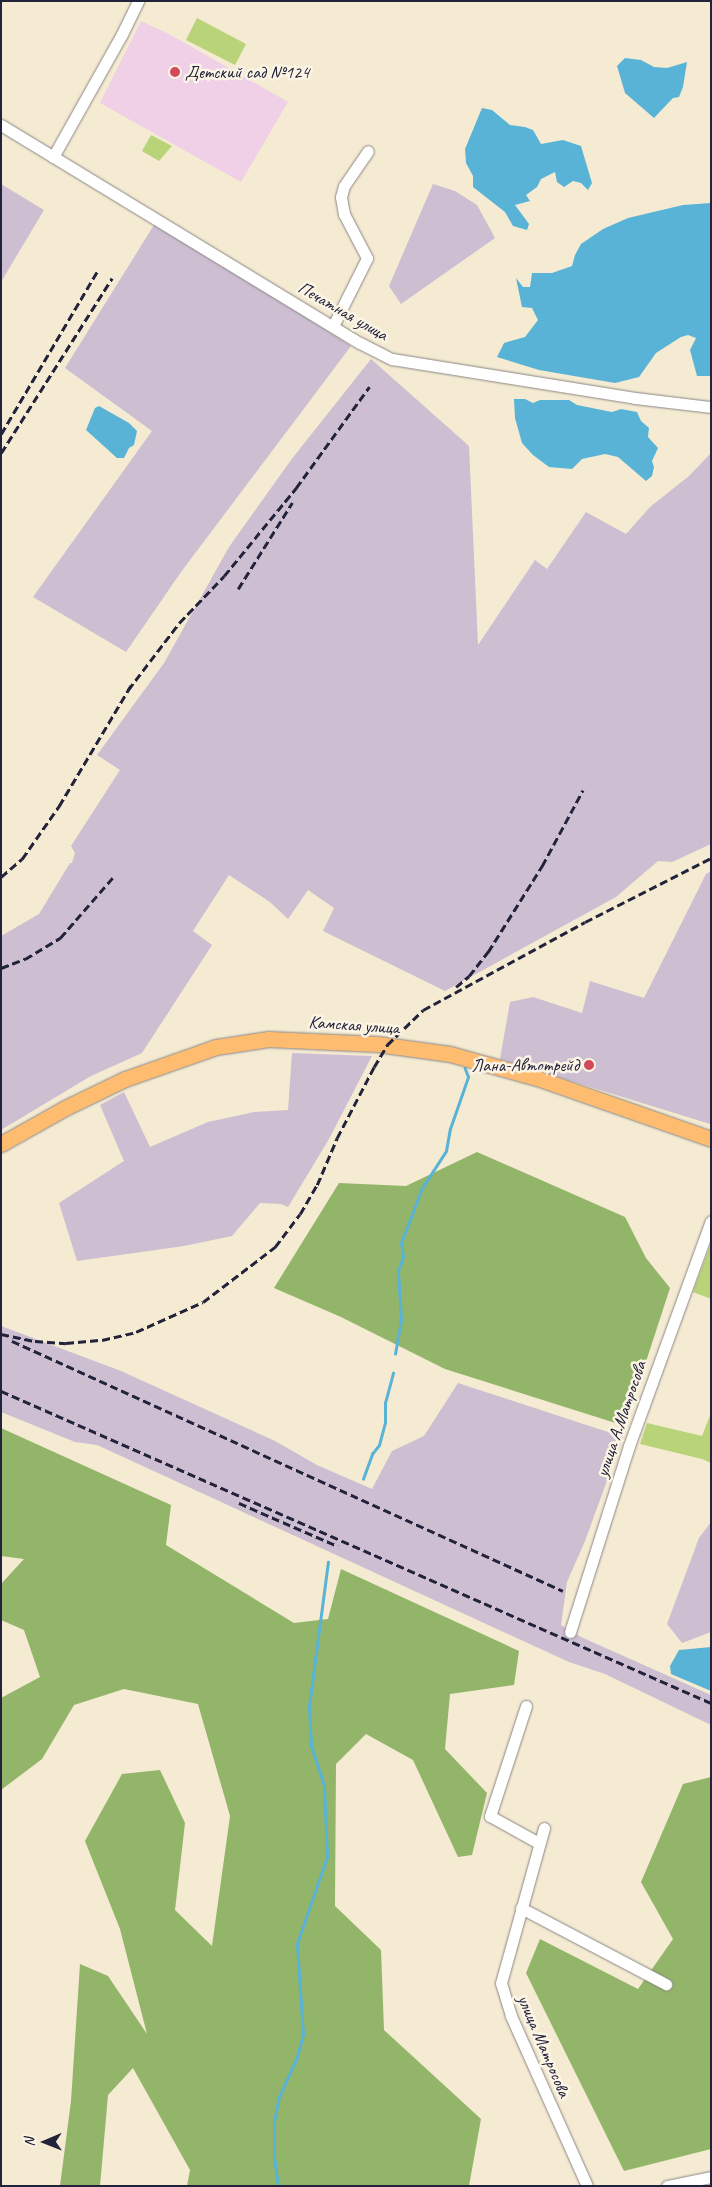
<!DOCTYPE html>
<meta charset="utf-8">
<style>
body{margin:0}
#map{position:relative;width:712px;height:2187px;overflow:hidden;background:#f4ebd2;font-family:Caveat,sans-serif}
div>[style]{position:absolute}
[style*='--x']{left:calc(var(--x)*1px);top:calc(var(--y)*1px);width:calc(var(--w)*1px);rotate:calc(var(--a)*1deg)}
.built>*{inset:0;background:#efd0e6}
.industrial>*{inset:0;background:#cdbed2}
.green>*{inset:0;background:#b9d379}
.forest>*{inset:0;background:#92b569}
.water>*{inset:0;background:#59b3d6}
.stream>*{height:2.5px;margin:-1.25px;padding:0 1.25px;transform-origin:1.25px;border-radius:1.25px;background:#59b3d6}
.roads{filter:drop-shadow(0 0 1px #8b8686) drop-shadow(0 0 1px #8b8686)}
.minor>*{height:11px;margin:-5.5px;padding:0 5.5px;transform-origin:5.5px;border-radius:5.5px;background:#fff}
.major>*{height:15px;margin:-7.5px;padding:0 7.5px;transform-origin:7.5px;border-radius:7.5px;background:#fdbc70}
.rail>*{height:2.5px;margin-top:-1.25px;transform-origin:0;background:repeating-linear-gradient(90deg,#22223b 0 8px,transparent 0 12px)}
.dots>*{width:14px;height:14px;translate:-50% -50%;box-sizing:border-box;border:2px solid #fcf5e5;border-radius:50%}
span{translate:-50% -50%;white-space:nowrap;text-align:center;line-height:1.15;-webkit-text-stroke:5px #fcf5e5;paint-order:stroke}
.poi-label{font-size:18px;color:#22223b}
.left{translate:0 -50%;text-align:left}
.right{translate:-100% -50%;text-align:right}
.street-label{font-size:18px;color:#22223b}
.frame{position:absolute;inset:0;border:2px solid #22223b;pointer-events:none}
.north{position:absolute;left:20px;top:2117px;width:50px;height:50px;-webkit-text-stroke:4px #fcf5e5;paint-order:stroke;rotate:269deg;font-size:14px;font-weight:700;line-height:20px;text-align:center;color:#22223b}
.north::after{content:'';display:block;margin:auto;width:18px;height:22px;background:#22223b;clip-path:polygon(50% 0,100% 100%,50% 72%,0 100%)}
</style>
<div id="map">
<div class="built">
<div style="clip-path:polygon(141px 21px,171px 35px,288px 102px,241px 182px,100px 103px)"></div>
</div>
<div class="industrial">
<div style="clip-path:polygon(1px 184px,44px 210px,1px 282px)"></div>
<div style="clip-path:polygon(433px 184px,455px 191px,477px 205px,495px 238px,401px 304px,389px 286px)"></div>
<div style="clip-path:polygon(154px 225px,286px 304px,351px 346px,181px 572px,126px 652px,33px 597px,152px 431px,65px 368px)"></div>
<div style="clip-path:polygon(371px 359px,469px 446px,478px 645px,535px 560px,547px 569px,586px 512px,626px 534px,650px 507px,689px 476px,711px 453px,711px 844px,672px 862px,658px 861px,616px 897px,445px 991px,323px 931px,334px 908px,308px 890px,288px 919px,270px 902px,229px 875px,193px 931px,212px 945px,142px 1053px,91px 1076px,1px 1130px,1px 936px,39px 914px,70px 863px,72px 863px,75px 853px,71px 846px,120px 770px,97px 755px,164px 663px,229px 547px,291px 460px)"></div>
<div style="clip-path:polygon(711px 871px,710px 1124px,500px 1059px,510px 1002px,533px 997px,582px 1013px,590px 981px,644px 998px,706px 874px)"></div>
<div style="clip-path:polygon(292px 1053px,372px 1056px,329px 1139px,288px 1207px,281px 1204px,260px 1203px,232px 1236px,184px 1246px,77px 1261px,59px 1203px,124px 1161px,100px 1105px,124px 1092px,150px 1147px,208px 1122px,254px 1112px,288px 1110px)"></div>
<div style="clip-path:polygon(1px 1326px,121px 1371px,275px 1441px,317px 1465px,372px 1489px,392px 1451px,424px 1436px,458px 1383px,623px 1437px,585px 1541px,567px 1582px,561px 1625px,581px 1637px,711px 1695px,711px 1725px,605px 1674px,569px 1662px,97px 1445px,75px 1442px,1px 1412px)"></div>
<div style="clip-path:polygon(711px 1522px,711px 1632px,682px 1643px,667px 1624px,699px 1538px)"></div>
</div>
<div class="green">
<div style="clip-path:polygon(197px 18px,246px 44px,235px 65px,186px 40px)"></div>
<div style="clip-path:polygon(151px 135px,172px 146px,159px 161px,142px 151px)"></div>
<div style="clip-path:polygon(711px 1243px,711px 1299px,693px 1292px)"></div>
<div style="clip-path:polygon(711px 1413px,711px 1463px,702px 1459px,640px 1444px,647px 1423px,702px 1436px)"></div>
</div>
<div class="forest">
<div style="clip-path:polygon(477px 1152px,625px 1217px,646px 1258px,670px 1288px,625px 1426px,445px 1369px,341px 1317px,274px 1288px,339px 1183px,406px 1186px)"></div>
<div style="clip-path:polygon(1px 1428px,171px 1505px,166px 1545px,294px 1623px,328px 1619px,341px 1569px,519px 1651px,514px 1685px,450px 1694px,445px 1749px,487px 1793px,472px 1855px,458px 1857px,413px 1760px,366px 1734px,336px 1764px,335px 1906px,381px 1950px,384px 2030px,481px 2119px,469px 2186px,187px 2186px,190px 2170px,133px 2068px,108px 2095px,100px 2186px,60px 2186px,71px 2101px,80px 1964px,108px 1976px,147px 2034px,120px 1929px,85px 1841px,122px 1774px,160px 1770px,185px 1823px,175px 1910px,212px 1946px,230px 1816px,198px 1704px,124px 1689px,74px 1705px,42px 1759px,1px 1790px,1px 1698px,40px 1677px,24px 1630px,1px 1620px,1px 1584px,24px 1559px,1px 1556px)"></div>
<div style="clip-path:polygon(711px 1777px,711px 2149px,624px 2171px,526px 1973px,540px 1939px,638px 1989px,673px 1939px,641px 1882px,683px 1784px)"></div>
</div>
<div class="water">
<div style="clip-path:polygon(625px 58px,641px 60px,654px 67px,667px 68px,687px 62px,683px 87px,679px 97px,673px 98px,654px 118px,625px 93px,617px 66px)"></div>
<div style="clip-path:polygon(482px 108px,492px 110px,510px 125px,525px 127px,533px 130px,541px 144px,563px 140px,581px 146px,592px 183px,588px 190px,581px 183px,573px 181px,564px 187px,557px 182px,555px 172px,541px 179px,537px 187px,526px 195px,530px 201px,515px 205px,529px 224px,527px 230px,513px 226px,505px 212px,473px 187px,473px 176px,466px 163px,465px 149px)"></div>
<div style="clip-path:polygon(711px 203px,711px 376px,697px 376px,690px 350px,696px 338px,688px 335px,681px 337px,656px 353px,639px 377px,615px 383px,539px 370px,497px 357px,504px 343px,525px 337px,538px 320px,532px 308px,522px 307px,516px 278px,523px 287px,530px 287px,532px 273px,552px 273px,572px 266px,575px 255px,581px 244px,603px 229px,628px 218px,683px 205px)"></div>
<div style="clip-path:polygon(514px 399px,525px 399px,533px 403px,540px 400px,569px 400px,577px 405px,612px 412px,621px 409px,637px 412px,641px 421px,649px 428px,648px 437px,658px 448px,652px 461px,654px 467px,652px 476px,646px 481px,618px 457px,605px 454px,582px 459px,572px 469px,549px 467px,533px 455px,522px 443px,515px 418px)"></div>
<div style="clip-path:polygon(99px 406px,129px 423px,137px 431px,134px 445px,129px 448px,124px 458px,117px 458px,86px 430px,95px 408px)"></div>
<div style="clip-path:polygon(711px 1647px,711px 1691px,671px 1674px,670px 1666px,679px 1650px)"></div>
</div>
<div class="stream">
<div style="--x:395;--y:1354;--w:35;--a:-80"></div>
<div style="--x:401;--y:1320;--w:49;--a:-93.5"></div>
<div style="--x:398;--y:1271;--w:15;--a:-70"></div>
<div style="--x:403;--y:1257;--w:14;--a:-98"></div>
<div style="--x:401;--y:1243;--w:59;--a:-69.1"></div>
<div style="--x:422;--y:1188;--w:44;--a:-57"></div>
<div style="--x:446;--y:1151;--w:22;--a:-80"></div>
<div style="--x:450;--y:1129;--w:55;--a:-70.9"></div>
<div style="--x:468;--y:1077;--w:9;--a:-111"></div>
<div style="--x:363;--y:1479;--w:27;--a:-70"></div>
<div style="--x:372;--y:1454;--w:11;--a:-52"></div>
<div style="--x:379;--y:1445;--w:23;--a:-75"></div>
<div style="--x:385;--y:1423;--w:20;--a:-90"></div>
<div style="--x:385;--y:1403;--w:31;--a:-75"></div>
<div style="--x:278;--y:2186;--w:27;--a:-98"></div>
<div style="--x:274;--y:2159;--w:37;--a:-90"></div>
<div style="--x:274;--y:2122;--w:25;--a:-79"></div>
<div style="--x:279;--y:2097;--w:44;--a:-65.8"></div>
<div style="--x:297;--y:2057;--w:23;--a:-75"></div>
<div style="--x:303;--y:2035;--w:91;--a:-93.8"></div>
<div style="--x:297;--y:1944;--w:92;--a:-71"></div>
<div style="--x:327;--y:1857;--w:71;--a:-92.4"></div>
<div style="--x:324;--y:1786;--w:42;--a:-108"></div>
<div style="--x:311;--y:1746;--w:40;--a:-92.9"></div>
<div style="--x:309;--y:1706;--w:145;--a:-82.5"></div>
</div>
<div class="roads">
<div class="minor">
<div style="--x:1;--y:125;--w:420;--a:31.3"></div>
<div style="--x:360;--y:343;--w:36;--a:27"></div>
<div style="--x:392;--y:359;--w:246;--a:9.1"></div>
<div style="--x:635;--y:398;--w:77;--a:6.8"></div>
<div style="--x:53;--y:157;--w:141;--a:-60.7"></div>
<div style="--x:122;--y:34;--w:37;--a:-64"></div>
<div style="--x:333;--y:326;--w:76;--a:-63.4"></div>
<div style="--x:367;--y:258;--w:50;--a:-117.6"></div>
<div style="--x:344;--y:214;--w:17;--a:-100"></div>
<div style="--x:341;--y:197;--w:11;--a:-75"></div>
<div style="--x:344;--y:186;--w:42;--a:-55.6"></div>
<div style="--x:570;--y:1632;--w:195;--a:-72.4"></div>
<div style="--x:629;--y:1446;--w:239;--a:-70"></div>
<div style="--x:526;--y:1706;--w:116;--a:108.1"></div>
<div style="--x:490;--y:1816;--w:56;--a:28.9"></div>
<div style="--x:544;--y:1828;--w:161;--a:105.5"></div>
<div style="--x:501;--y:1983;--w:34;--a:73"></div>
<div style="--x:511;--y:2016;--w:186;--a:65.9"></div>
<div style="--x:521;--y:1908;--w:164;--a:27.7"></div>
<div style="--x:667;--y:2186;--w:45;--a:-11.6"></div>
</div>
<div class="major">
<div style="--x:1;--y:1144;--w:73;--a:-29.4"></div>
<div style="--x:65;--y:1108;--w:67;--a:-25.8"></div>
<div style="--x:125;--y:1079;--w:96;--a:-19.4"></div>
<div style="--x:216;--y:1047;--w:53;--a:-8.7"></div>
<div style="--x:268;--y:1039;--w:109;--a:2.6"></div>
<div style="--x:377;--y:1044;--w:74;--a:7.8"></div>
<div style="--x:450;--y:1054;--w:90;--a:15.4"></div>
<div style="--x:537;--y:1078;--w:184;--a:19.3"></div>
</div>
</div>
<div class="rail">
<div style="--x:1;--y:434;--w:191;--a:-59.4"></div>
<div style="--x:1;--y:453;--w:207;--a:-57.6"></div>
<div style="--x:238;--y:589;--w:102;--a:-57.9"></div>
<div style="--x:128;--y:690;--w:84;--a:-52.7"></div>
<div style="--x:179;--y:623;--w:65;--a:-46.2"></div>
<div style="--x:224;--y:576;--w:114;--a:-50.7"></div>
<div style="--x:296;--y:488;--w:125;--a:-54.1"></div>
<div style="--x:1;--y:877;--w:28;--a:-41"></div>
<div style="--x:22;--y:859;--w:65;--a:-55.1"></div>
<div style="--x:59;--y:806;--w:141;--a:-59.2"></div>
<div style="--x:1;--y:968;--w:26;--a:-21"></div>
<div style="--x:25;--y:959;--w:41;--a:-31"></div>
<div style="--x:60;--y:938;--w:82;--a:-48.9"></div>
<div style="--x:456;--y:987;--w:17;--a:-40"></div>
<div style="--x:469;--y:976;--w:31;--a:-52"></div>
<div style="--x:488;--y:952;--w:102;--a:-57.9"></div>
<div style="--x:542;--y:866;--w:86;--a:-61.7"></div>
<div style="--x:1;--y:1334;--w:35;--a:12"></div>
<div style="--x:35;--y:1341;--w:31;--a:4"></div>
<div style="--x:66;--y:1343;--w:36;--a:-5"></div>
<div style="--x:102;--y:1340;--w:35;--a:-13"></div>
<div style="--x:136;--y:1332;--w:73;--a:-24.1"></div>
<div style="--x:203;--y:1302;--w:91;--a:-37.4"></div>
<div style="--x:275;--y:1247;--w:41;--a:-52.9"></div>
<div style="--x:300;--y:1214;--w:34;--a:-60"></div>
<div style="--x:317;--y:1185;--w:51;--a:-66.9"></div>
<div style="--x:337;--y:1138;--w:80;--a:-62.5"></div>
<div style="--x:374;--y:1067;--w:26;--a:-59"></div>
<div style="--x:387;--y:1045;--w:50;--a:-44.2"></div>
<div style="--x:423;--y:1010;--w:184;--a:-28.5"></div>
<div style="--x:585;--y:922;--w:141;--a:-26.9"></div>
<div style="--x:12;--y:1341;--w:605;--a:24.4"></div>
<div style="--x:1;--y:1391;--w:776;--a:23.72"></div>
<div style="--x:239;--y:1503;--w:108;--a:23.5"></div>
</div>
<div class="dots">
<div style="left:175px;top:72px;background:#d1495b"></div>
<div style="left:589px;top:1065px;background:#d1495b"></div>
</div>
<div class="poi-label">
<span class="left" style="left:185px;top:72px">Детский сад №124</span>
<span class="right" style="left:579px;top:1065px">Лана-Автотрейд</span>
</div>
<div class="street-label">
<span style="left:343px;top:311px;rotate:30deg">Печатная улица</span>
<span style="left:354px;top:1025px;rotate:4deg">Камская улица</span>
<span style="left:621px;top:1419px;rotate:-71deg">улица А.Матросова</span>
<span style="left:544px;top:2046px;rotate:67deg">улица Матросова</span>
</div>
<div class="frame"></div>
<div class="north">N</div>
</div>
